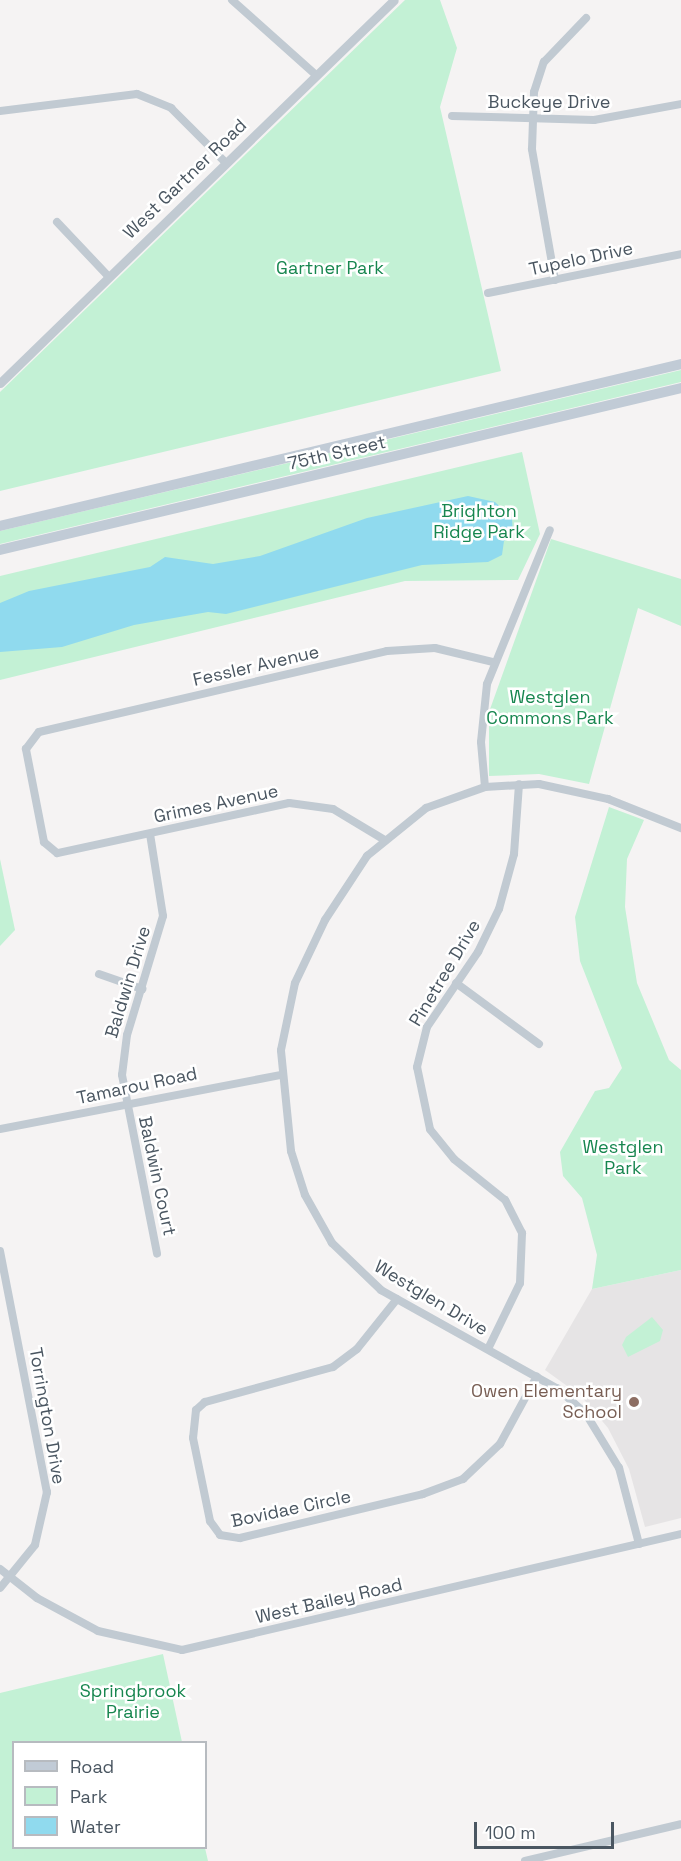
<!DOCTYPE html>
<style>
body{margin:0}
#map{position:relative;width:681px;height:1861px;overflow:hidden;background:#f5f3f3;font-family:"Space Grotesk",sans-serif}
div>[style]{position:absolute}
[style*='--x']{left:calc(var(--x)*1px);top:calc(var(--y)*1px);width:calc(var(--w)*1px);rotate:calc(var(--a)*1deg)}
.education>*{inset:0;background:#e6e4e5}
.green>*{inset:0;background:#c3f1d5}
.water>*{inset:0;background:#90daee}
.minor>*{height:8px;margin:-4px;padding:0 4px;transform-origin:4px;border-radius:4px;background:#c1cad2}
.tertiary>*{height:9px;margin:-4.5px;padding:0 4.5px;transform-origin:4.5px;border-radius:4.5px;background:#c1cad2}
.secondary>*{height:10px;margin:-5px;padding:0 5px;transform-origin:5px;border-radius:5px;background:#c1cbd6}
.dots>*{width:16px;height:16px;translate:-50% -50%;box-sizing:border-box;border:3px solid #fff;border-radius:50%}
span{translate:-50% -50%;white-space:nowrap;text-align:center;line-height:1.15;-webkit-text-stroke:5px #fff;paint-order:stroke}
.street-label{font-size:18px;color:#4a5661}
.park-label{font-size:18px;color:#17864f}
.education-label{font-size:18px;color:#785e54}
.right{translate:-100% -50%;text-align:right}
.legend{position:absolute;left:12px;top:1741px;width:195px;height:108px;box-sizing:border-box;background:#fff;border:2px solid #b7bbc0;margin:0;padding:8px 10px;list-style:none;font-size:18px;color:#4a5661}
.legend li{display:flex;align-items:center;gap:12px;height:30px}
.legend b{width:30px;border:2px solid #b7bbc0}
.scale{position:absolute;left:474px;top:1822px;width:140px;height:27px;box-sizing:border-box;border:3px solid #4a5661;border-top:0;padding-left:8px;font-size:18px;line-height:21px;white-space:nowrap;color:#4a5661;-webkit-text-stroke:4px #fff;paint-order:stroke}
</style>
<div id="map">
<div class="education">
<div style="clip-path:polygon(681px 1270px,681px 1518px,645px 1527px,629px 1469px,608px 1428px,581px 1396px,545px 1370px,592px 1289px)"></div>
</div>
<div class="green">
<div style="clip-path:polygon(405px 0,440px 0,457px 48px,440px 107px,501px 371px,0 491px,0 392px)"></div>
<div style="clip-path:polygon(681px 370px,681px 382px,0 544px,0 531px)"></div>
<div style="clip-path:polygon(522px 452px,540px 534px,518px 580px,405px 581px,0 680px,0 576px)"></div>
<div style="clip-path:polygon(551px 539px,681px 579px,681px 626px,638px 608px,589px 784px,539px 774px,489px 776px,489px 712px)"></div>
<div style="clip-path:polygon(609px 807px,644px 820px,627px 859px,625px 907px,637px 983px,669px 1060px,681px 1070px,681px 1270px,592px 1289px,597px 1255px,582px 1198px,563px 1176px,560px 1152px,595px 1091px,609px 1088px,622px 1068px,580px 961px,575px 917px)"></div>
<div style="clip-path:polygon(0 859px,15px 930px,0 946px)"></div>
<div style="clip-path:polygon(652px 1317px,663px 1330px,660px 1341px,628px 1357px,622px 1345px,626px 1337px)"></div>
<div style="clip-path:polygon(163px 1654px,182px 1742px,14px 1742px,14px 1848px,205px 1848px,208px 1861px,0 1861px,0 1693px)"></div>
</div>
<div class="water">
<div style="clip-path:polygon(468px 496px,495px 502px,512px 518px,513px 534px,504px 541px,502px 555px,488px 562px,422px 565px,226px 614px,208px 612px,134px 625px,62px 647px,0 652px,0 603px,29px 591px,150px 567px,165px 557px,213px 564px,260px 556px,367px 518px)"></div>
</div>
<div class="minor">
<div style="--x:232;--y:0;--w:113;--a:41.8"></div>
<div style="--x:0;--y:111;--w:138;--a:-7.1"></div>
<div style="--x:137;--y:94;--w:37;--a:22"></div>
<div style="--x:171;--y:108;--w:78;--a:45"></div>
<div style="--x:452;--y:116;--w:142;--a:1.6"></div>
<div style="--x:594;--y:120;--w:88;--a:-10.4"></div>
<div style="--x:57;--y:222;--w:76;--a:46.6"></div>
<div style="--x:555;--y:280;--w:133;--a:-100"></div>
<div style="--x:532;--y:149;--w:57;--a:-88"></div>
<div style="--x:534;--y:92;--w:32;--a:-72"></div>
<div style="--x:544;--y:62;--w:61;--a:-46.3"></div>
<div style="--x:488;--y:293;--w:197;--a:-11.4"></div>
<div style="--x:485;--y:787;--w:45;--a:-95.1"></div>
<div style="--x:481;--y:742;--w:58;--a:-84.1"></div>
<div style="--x:487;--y:684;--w:166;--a:-67.8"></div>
<div style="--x:150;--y:834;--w:83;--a:81"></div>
<div style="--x:163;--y:916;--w:124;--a:106.8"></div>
<div style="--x:127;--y:1035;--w:40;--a:97.1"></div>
<div style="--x:122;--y:1075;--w:182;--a:78.9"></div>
<div style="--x:383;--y:839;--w:58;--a:-149"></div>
<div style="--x:333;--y:809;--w:44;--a:-172.2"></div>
<div style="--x:289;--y:803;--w:237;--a:167.8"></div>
<div style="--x:57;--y:853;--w:17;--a:-140"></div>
<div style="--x:44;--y:842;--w:95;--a:-101"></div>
<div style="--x:26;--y:749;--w:21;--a:-53"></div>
<div style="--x:39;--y:732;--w:357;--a:-13.1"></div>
<div style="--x:387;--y:651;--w:48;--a:-3.6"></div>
<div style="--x:435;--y:648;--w:60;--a:13.6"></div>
<div style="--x:99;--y:974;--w:46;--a:19.2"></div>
<div style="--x:456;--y:983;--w:103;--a:36.3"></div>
<div style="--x:0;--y:1129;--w:285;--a:-10.9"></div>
<div style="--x:0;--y:1251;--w:246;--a:79"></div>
<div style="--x:47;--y:1492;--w:54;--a:102.8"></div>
<div style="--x:35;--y:1545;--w:55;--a:129.1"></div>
<div style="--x:397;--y:1299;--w:64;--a:128.7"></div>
<div style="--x:357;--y:1349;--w:30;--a:143"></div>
<div style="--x:333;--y:1367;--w:133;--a:164.7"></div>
<div style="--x:205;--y:1402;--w:12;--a:138"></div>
<div style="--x:196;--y:1410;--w:28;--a:96"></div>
<div style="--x:193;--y:1438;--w:85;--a:78.4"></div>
<div style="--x:210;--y:1521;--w:17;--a:54"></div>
<div style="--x:220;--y:1535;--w:20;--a:9"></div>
<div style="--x:240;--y:1538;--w:188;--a:-13.5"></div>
<div style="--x:423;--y:1494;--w:43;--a:-20.6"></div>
<div style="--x:463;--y:1479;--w:51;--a:-43.4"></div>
<div style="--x:500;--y:1444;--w:77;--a:-61.4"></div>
<div style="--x:488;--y:1349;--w:73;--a:-64.1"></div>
<div style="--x:520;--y:1283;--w:50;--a:-87.7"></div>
<div style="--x:522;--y:1233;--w:37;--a:-117"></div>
<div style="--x:505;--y:1200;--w:65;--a:-141.2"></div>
<div style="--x:454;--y:1159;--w:38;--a:-129"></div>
<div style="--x:430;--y:1129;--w:63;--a:-101.8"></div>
<div style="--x:417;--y:1067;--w:41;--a:-76"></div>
<div style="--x:427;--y:1027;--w:91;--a:-55.8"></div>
<div style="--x:478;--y:952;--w:48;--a:-64"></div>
<div style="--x:499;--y:909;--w:57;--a:-74.7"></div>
<div style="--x:514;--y:854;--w:70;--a:-85.9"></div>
<div style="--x:639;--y:1544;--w:79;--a:-104.7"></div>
<div style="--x:619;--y:1468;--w:63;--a:-121.4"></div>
<div style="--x:586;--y:1414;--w:38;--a:-138"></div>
<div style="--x:558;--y:1389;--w:203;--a:-150.8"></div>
<div style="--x:381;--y:1290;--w:68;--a:-136.2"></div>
<div style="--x:332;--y:1243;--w:55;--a:-119.4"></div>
<div style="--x:305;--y:1195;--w:46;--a:-107.7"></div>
<div style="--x:291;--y:1151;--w:101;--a:-95.7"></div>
<div style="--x:281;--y:1050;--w:68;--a:-78.2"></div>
<div style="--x:295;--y:983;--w:70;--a:-64.5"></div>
<div style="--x:325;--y:920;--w:77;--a:-56.7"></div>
<div style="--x:367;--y:856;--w:76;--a:-39.1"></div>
<div style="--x:426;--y:808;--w:63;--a:-19.6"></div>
<div style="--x:485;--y:787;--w:54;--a:-3.2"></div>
<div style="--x:539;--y:784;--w:71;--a:12.3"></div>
<div style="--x:608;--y:799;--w:79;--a:21.7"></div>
<div style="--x:0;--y:1569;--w:47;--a:38.1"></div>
<div style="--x:37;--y:1598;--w:69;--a:28.4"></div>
<div style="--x:98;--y:1631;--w:86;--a:12.7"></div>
<div style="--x:182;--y:1650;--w:512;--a:-13.09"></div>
<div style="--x:525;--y:1861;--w:160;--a:-13.3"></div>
</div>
<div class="tertiary">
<div style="--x:0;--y:383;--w:549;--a:-44.19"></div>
</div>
<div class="secondary">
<div style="--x:0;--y:526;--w:700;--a:-13.38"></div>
<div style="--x:0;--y:550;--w:700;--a:-13.38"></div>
</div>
<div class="dots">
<div style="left:634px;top:1402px;background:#8d6e63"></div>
</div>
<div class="street-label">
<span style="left:549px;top:102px">Buckeye Drive</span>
<span style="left:185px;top:179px;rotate:-44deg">West Gartner Road</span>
<span style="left:581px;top:259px;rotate:-12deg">Tupelo Drive</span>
<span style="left:337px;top:453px;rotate:-13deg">75th Street</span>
<span style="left:256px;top:666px;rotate:-13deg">Fessler Avenue</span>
<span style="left:216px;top:804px;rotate:-12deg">Grimes Avenue</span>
<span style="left:445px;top:973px;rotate:-59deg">Pinetree Drive</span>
<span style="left:128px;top:982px;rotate:-73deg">Baldwin Drive</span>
<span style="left:137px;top:1086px;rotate:-12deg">Tamarou Road</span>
<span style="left:157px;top:1176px;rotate:78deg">Baldwin Court</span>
<span style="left:431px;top:1298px;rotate:31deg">Westglen Drive</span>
<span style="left:47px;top:1416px;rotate:80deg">Torrington Drive</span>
<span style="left:291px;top:1509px;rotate:-12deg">Bovidae Circle</span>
<span style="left:329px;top:1601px;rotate:-13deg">West Bailey Road</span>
</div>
<div class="park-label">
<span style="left:330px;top:268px">Gartner Park</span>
<span style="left:479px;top:522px">Brighton<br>Ridge Park</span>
<span style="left:550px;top:708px">Westglen<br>Commons Park</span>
<span style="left:623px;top:1158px">Westglen<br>Park</span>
<span style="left:133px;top:1702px">Springbrook<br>Prairie</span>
</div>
<div class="education-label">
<span class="right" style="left:622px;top:1402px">Owen Elementary<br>School</span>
</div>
<ul class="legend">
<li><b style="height:8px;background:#c1cbd6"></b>Road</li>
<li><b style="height:16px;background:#c3f1d5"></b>Park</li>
<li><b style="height:16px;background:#90daee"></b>Water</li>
</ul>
<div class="scale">100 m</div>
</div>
